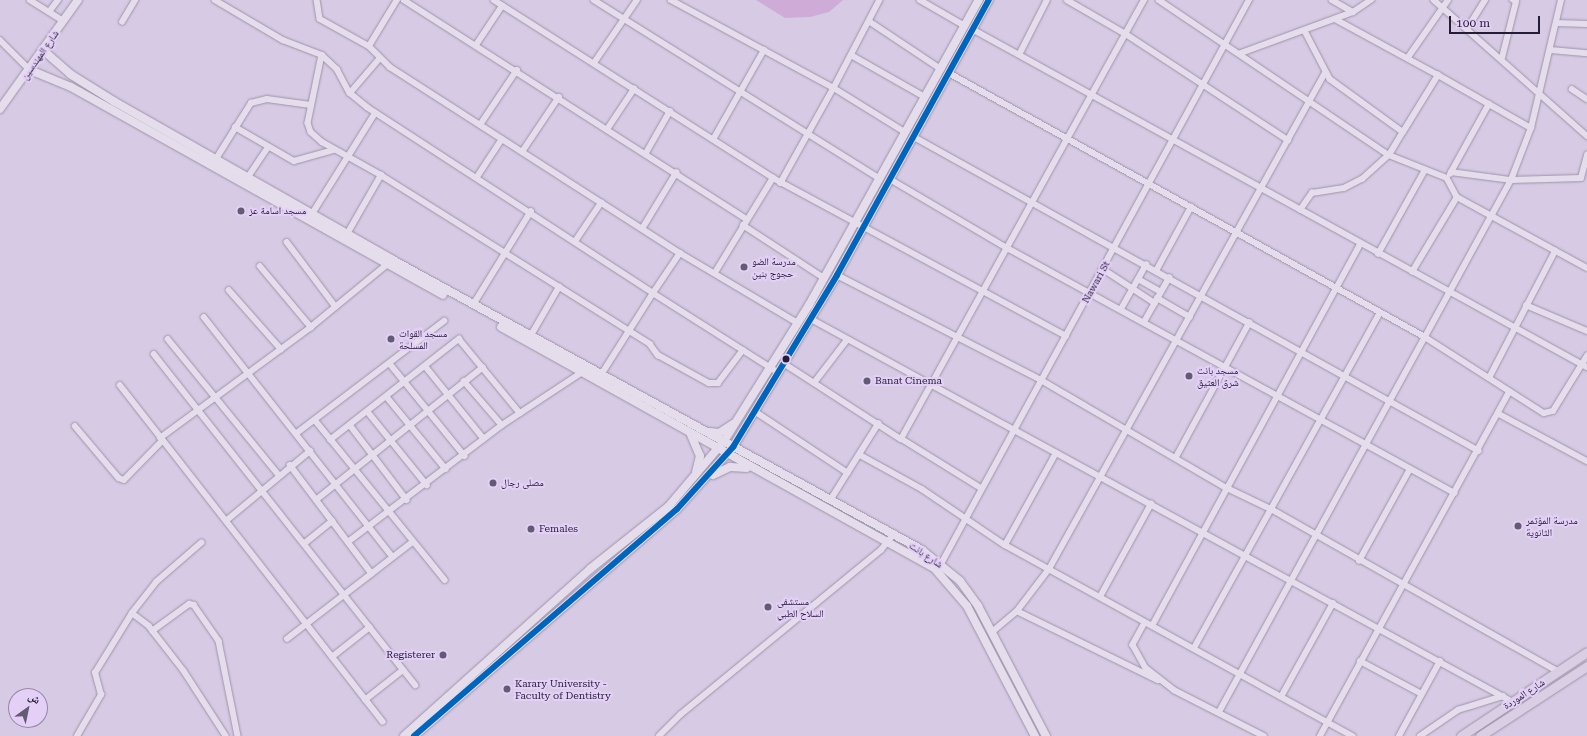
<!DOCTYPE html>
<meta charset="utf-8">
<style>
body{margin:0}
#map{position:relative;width:1587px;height:736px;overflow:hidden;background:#d7cae4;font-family:"Roboto Serif","Noto Naskh Arabic",serif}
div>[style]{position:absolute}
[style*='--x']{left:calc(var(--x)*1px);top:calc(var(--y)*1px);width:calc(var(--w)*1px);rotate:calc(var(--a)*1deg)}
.green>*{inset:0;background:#cfacd7}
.roads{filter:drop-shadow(0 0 1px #9d94a9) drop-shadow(0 0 1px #9d94a9)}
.street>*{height:5.5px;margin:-2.75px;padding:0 2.75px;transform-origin:2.75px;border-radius:2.75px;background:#e5ddec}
.secondary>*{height:8px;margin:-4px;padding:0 4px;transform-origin:4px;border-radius:4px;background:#e5ddec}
.primary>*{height:9px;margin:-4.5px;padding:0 4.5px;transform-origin:4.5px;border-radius:4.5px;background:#d9cee4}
.bus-1>*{height:6px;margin:-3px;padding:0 3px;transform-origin:3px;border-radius:3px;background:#0065bd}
.dots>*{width:11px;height:11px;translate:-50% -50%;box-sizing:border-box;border:2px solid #e4d0f6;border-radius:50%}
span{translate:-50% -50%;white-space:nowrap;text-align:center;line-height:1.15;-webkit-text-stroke:4px #e4d0f6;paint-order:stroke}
.street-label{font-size:10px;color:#241d37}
.poi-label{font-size:10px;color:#241d37}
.left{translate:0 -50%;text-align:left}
.right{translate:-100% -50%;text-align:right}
.north{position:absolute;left:8px;top:688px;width:40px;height:40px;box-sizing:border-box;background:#e4d0f6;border:1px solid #9788aa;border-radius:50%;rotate:33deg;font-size:11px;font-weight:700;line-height:16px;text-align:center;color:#241d37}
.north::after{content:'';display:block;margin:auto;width:14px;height:18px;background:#635a74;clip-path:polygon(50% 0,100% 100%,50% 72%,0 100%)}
.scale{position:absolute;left:1449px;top:16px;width:91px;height:18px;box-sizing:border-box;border:2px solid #241d37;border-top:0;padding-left:5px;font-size:12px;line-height:14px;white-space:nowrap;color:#241d37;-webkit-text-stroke:3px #e4d0f6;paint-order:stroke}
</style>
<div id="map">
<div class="green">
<div style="clip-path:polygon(756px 0,843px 0,829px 12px,810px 17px,785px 18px)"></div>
</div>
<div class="roads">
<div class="street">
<div style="--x:30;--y:0;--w:39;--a:32"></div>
<div style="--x:215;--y:0;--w:79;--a:30.5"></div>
<div style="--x:283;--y:40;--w:42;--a:21"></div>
<div style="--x:322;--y:55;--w:21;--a:43"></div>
<div style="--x:337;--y:69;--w:27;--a:62"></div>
<div style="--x:350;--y:93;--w:22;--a:39"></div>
<div style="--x:367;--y:107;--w:341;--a:33"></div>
<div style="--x:653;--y:293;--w:48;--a:-56"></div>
<div style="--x:317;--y:0;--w:19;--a:81"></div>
<div style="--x:320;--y:19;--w:56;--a:28.9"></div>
<div style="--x:369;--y:46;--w:30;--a:45"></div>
<div style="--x:390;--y:67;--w:345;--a:32.7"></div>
<div style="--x:680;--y:253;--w:137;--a:30.7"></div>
<div style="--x:404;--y:0;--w:407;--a:32.6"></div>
<div style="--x:494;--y:0;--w:331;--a:32.5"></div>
<div style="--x:773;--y:178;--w:333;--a:28.3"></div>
<div style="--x:594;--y:0;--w:337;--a:32"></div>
<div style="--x:671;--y:0;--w:185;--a:28.4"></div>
<div style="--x:834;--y:88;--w:109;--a:119.2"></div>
<div style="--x:880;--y:0;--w:99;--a:117.6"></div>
<div style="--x:834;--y:88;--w:84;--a:31.8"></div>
<div style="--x:920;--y:0;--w:52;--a:30"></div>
<div style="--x:1067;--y:0;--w:68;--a:30"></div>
<div style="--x:1126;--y:34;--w:194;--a:33.2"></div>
<div style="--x:1159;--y:0;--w:277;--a:34"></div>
<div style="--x:1389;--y:155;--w:62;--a:21.6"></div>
<div style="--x:1447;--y:178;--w:21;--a:62"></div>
<div style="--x:1457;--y:197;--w:148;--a:28.6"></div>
<div style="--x:1332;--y:0;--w:24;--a:30"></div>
<div style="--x:1434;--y:0;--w:205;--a:41.6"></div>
<div style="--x:49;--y:12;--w:15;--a:-53"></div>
<div style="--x:1335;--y:19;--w:117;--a:28.5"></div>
<div style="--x:869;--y:21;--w:87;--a:33.7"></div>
<div style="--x:122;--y:22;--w:26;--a:-59"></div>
<div style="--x:1556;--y:23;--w:31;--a:2"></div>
<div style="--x:972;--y:29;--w:702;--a:28.79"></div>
<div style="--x:1467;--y:29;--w:34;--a:-58"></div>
<div style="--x:1305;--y:31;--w:54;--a:62.5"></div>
<div style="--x:1330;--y:79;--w:90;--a:36"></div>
<div style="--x:1403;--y:132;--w:67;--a:-58.4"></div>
<div style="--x:1438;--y:75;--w:107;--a:29.7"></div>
<div style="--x:1531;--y:128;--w:131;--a:-76.8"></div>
<div style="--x:0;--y:40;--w:42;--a:45"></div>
<div style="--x:476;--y:45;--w:47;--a:-56.3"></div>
<div style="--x:369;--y:46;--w:54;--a:-58.7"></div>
<div style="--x:1551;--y:50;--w:36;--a:5"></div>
<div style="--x:1020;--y:53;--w:59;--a:-63"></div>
<div style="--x:1241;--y:53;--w:119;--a:-20.1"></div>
<div style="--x:1353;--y:12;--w:22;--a:-34"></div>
<div style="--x:322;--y:55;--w:69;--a:101.6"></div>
<div style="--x:308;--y:123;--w:9;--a:72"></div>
<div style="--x:311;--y:132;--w:15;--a:42"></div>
<div style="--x:322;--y:142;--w:68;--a:29.2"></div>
<div style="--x:381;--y:175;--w:318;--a:32.1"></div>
<div style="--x:650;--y:344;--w:14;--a:54"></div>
<div style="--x:658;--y:355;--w:58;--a:28.8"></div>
<div style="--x:709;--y:383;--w:9;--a:0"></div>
<div style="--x:718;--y:383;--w:41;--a:-52.9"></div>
<div style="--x:851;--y:55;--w:85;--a:29.6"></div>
<div style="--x:1409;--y:56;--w:68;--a:-55.1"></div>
<div style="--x:1502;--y:58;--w:58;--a:-76"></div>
<div style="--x:1516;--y:2;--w:4;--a:-146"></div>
<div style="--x:594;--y:63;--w:76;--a:-55.7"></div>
<div style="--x:949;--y:73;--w:544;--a:29.01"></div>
<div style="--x:1425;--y:337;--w:141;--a:32.6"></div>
<div style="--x:1544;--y:413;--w:9;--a:-13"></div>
<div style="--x:1553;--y:411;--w:65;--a:-58.3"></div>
<div style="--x:1572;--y:89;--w:18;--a:34"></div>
<div style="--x:350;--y:93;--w:46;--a:-49.4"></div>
<div style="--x:480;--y:125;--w:66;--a:-56.1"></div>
<div style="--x:235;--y:127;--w:68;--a:30"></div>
<div style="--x:294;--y:161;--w:41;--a:-15.4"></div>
<div style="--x:608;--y:128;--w:47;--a:-56.3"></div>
<div style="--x:914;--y:137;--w:646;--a:29.06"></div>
<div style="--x:714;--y:138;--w:101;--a:-60.4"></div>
<div style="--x:522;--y:152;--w:66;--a:-56.1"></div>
<div style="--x:646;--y:153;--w:48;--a:-60.3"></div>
<div style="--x:216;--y:159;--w:66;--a:-58"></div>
<div style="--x:251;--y:103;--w:16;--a:-14"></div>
<div style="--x:267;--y:99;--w:44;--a:7.8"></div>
<div style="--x:1451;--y:172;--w:61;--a:7.6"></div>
<div style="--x:1511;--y:180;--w:70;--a:-1.6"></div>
<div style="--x:1581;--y:178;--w:24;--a:-75"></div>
<div style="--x:1450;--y:174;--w:80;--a:-60.9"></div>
<div style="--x:248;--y:177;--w:36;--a:-56"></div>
<div style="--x:477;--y:177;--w:45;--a:-56.7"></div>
<div style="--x:890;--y:179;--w:138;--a:30.5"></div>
<div style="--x:1009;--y:249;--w:508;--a:28.68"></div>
<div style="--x:1300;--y:210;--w:21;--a:-55"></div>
<div style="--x:1312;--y:193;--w:32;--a:-9"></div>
<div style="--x:1344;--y:188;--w:20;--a:-27"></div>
<div style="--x:1362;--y:179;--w:36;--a:-42"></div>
<div style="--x:1389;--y:155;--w:27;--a:-59"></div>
<div style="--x:312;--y:214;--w:119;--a:-58"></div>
<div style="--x:743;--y:225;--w:97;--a:33.2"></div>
<div style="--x:642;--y:229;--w:66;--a:-58.7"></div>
<div style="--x:347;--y:234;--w:68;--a:-60"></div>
<div style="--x:576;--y:240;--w:45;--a:-56"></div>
<div style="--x:287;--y:242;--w:81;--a:53"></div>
<div style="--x:1378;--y:254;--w:96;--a:-60.8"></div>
<div style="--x:260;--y:266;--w:80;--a:50.1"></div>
<div style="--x:1103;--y:269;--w:62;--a:33.2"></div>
<div style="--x:716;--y:271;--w:109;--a:-58.5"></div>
<div style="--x:1156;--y:271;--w:73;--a:-61.3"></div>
<div style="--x:1412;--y:272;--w:87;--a:-59"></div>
<div style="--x:837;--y:275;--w:229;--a:27.2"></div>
<div style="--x:1041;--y:380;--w:213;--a:30.2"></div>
<div style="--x:1225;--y:487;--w:51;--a:25.6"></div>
<div style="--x:1271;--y:509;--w:331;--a:29.5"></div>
<div style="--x:1138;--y:279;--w:26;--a:29"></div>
<div style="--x:229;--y:290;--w:79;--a:48.6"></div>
<div style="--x:1157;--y:298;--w:38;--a:30"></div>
<div style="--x:473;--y:305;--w:110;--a:-58.3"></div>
<div style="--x:1526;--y:305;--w:66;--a:23.1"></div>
<div style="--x:1121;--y:309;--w:51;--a:-60.4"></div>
<div style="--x:204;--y:317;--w:305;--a:51.8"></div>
<div style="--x:811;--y:319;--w:800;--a:28.62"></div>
<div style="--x:1144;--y:322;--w:51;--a:-60.4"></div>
<div style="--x:530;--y:337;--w:58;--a:-59.9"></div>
<div style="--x:168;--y:339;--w:174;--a:50.8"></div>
<div style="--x:154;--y:354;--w:422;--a:51.7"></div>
<div style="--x:785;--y:364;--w:138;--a:32.9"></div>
<div style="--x:391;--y:365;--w:117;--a:50.9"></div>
<div style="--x:426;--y:367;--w:92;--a:51.1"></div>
<div style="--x:601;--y:375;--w:97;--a:-57.6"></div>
<div style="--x:653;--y:293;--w:149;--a:32.4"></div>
<div style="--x:1489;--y:378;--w:143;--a:-62.5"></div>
<div style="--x:464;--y:381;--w:58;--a:49.2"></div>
<div style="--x:814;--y:383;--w:54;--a:-52.5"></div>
<div style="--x:120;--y:385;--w:427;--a:52"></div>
<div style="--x:387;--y:397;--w:93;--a:50.7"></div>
<div style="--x:368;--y:412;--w:94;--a:51.1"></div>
<div style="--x:756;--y:412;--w:110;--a:33.5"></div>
<div style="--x:1499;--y:414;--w:100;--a:28.1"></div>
<div style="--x:315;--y:420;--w:206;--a:50.9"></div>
<div style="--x:350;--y:425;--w:94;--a:52.8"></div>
<div style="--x:75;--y:426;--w:68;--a:49.8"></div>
<div style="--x:119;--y:478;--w:5;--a:22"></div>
<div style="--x:124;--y:480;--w:54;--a:-45.7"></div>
<div style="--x:297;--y:433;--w:185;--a:-37.3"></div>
<div style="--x:160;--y:438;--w:187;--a:-36.3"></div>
<div style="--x:311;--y:327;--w:102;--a:-39.4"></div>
<div style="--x:330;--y:440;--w:164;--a:-38.1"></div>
<div style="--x:459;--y:339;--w:96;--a:50.5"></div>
<div style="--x:860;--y:455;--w:71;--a:28.7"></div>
<div style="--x:922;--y:489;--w:100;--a:34"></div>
<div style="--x:1005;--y:545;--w:397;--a:28.8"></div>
<div style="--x:1176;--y:457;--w:153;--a:-61.4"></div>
<div style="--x:290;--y:465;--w:136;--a:53"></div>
<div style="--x:980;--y:488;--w:93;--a:-148.2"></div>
<div style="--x:901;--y:439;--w:502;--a:-61.03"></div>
<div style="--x:831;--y:499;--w:89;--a:-57.9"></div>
<div style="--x:316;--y:500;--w:213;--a:-38.5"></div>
<div style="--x:227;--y:520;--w:108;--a:-39.7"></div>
<div style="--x:348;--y:542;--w:193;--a:-37.2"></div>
<div style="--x:502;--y:425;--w:98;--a:-33.4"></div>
<div style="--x:305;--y:543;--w:35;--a:-39"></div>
<div style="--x:1005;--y:545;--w:105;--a:-61"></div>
<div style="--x:1359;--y:561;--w:105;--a:-61"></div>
<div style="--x:941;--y:564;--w:643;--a:-61.36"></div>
<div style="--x:1101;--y:595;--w:104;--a:-61.2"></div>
<div style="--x:1017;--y:611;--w:157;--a:26.1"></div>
<div style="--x:132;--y:613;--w:21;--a:37"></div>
<div style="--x:149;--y:626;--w:57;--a:52.1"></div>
<div style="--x:184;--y:671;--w:77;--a:57.1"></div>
<div style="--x:1145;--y:623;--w:25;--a:119"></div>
<div style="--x:1133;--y:645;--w:26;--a:61"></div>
<div style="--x:1146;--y:668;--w:36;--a:38"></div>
<div style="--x:1174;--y:690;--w:101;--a:27.1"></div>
<div style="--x:1152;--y:626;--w:435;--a:-61.4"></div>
<div style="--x:152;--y:631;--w:46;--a:-36.1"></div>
<div style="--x:189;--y:604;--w:5;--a:11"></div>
<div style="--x:194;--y:605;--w:44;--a:55.2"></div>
<div style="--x:219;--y:641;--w:97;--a:78.7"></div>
<div style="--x:992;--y:632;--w:33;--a:-40"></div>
<div style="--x:1017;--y:611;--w:53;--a:-52.7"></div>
<div style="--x:1049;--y:569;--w:568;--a:-60.91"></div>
<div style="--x:287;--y:639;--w:157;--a:-37.7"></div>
<div style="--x:1194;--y:648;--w:383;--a:-61"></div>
<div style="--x:332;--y:657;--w:48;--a:-38.3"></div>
<div style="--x:1360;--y:661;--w:70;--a:28"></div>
<div style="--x:1281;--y:697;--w:107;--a:-61"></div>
<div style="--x:365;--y:700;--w:48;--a:-38.3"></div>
<div style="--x:1219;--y:712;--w:607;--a:-61.24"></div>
<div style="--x:1511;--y:180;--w:56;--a:-69"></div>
<div style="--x:77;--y:736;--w:48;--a:-59.7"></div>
<div style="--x:101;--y:695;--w:23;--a:-105"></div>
<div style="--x:95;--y:673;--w:70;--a:-58.3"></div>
<div style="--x:132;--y:613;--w:39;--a:-52"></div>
<div style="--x:156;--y:582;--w:60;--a:-40.9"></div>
<div style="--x:659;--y:736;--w:30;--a:-45"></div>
<div style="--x:680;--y:715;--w:260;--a:-39.4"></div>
<div style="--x:881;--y:550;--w:21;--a:-51"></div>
<div style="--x:1320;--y:736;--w:393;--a:-61.2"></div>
<div style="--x:1399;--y:736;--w:85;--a:-61.3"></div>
<div style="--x:1420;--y:736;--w:46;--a:-34.4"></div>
<div style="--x:1458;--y:710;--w:47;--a:-17.3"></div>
</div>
<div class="secondary">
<div style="--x:44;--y:51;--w:35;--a:41"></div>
<div style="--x:70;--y:74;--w:53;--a:31.9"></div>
<div style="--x:115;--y:102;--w:318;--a:29.6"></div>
<div style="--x:391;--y:259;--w:606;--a:28.72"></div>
<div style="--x:922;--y:550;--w:49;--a:39.2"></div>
<div style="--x:960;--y:581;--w:31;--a:54"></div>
<div style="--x:978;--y:606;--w:147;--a:62.4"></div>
<div style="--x:30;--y:70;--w:44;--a:22.5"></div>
<div style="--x:71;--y:87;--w:426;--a:29.2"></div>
<div style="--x:0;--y:109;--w:134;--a:-54.4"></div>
<div style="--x:501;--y:327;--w:497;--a:29.1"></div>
<div style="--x:935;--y:569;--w:49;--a:49.1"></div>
<div style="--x:967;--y:606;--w:147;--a:62.4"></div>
<div style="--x:710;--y:432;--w:9;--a:6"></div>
<div style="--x:719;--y:433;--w:17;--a:-33"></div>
<div style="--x:691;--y:435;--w:23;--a:67"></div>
<div style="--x:700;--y:456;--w:16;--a:104"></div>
<div style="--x:713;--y:475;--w:19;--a:-25"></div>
<div style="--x:730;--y:467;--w:17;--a:3"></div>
<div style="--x:404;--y:736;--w:250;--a:-41.9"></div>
<div style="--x:590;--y:569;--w:100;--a:-38.5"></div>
<div style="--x:668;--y:507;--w:87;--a:-49.7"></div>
<div style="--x:724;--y:441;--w:160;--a:-58"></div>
<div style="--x:809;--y:305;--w:349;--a:-60.9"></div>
<div style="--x:414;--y:736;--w:347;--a:-40.8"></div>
<div style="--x:677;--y:509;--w:84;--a:-47.9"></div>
<div style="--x:733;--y:447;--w:201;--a:-58.8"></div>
<div style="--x:837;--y:275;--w:314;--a:-61.1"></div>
</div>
<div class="primary">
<div style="--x:1461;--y:736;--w:151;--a:-33.7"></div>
<div style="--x:1480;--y:736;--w:128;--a:-33.2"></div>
</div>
</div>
<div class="bus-1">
<div style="--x:414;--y:736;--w:347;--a:-40.8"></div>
<div style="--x:677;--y:509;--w:84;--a:-47.9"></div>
<div style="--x:733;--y:447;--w:201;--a:-58.8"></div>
<div style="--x:837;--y:275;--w:314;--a:-61.1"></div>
</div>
<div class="dots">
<div style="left:241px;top:211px;background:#635a74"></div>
<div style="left:744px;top:267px;background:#635a74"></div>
<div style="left:391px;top:339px;background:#635a74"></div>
<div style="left:786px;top:359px;background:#241d37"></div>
<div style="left:1189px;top:376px;background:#635a74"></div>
<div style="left:867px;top:381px;background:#635a74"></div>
<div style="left:493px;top:483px;background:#635a74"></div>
<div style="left:1518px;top:526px;background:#635a74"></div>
<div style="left:531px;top:529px;background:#635a74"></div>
<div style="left:768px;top:607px;background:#635a74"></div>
<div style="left:443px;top:655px;background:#635a74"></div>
<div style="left:507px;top:689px;background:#635a74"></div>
</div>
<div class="street-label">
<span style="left:40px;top:55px;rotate:-55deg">شارع المهندسين</span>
<span style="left:1096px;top:282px;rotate:-61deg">Nawari St</span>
<span style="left:926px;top:555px;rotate:34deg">شارع بانت</span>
<span style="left:1524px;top:694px;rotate:-33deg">شارع الموردة</span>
</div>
<div class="poi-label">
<span class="left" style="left:249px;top:211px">مسجد اسامة عز</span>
<span class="left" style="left:752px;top:267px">مدرسة الضو<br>حجوج بنين</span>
<span class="left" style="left:399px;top:339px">مسجد القوات<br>المسلحة</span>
<span class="left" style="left:1197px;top:376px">مسجد بانت<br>شرق العتيق</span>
<span class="left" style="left:875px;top:381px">Banat Cinema</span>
<span class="left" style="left:501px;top:483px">مصلى رجال</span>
<span class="left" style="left:1526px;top:526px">مدرسة المؤتمر<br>الثانوية</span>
<span class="left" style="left:539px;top:529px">Females</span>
<span class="left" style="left:777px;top:607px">مستشفى<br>السلاح الطبي</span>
<span class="right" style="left:435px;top:655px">Registerer</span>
<span class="left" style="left:515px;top:689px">Karary University -<br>Faculty of Dentistry</span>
</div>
<div class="north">ش</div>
<div class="scale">100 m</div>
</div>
